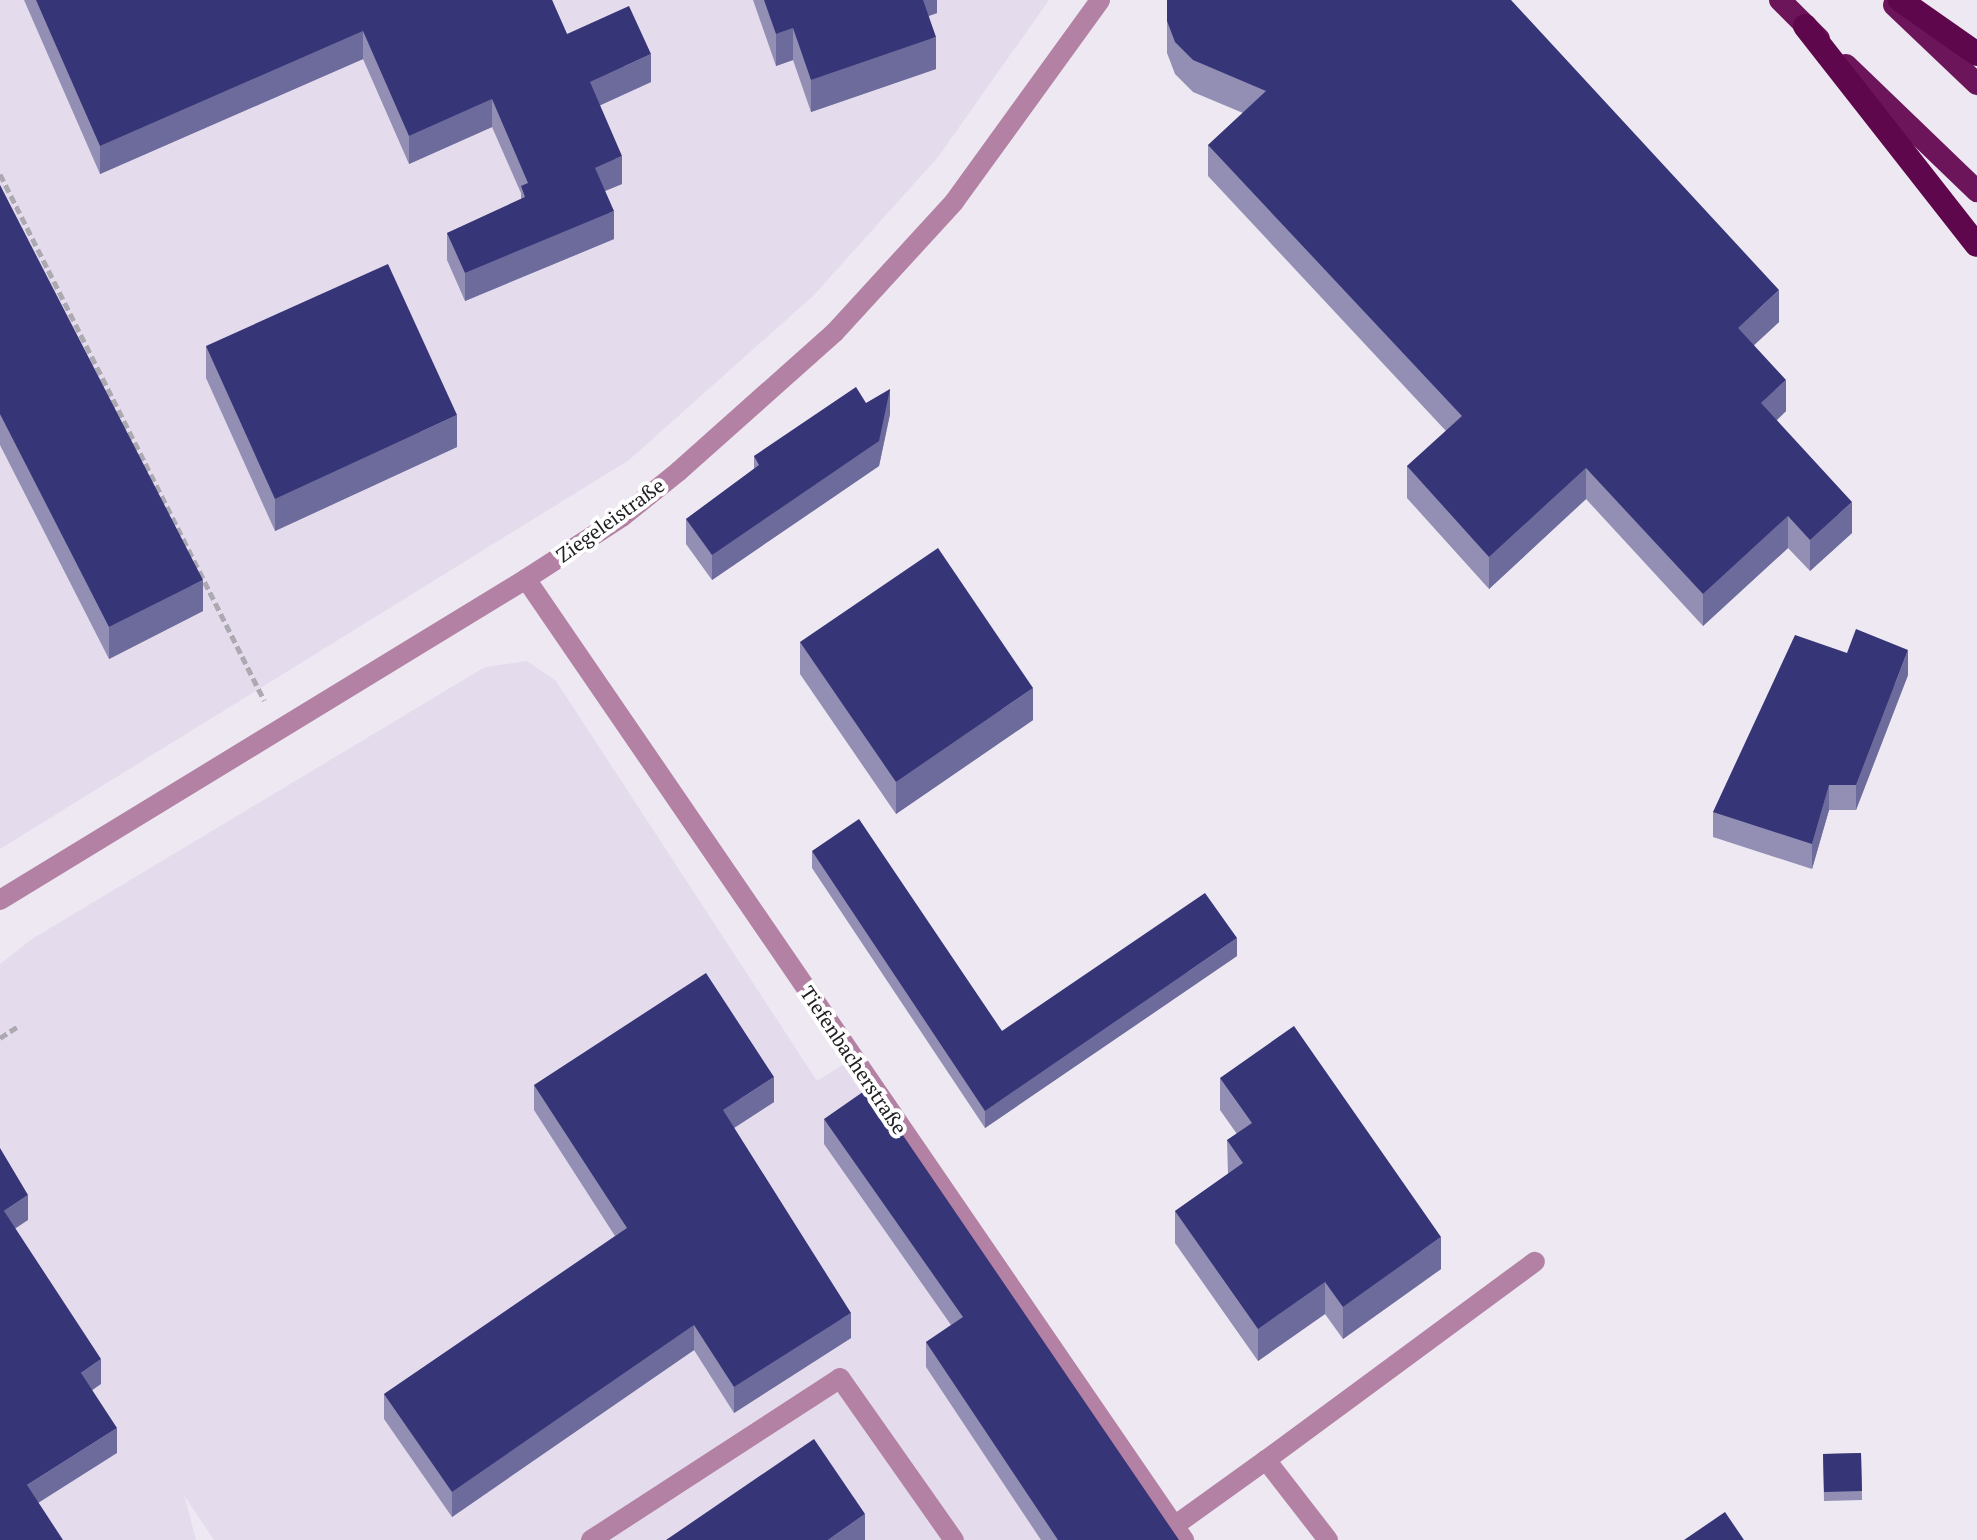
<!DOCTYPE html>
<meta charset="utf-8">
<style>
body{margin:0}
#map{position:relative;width:1977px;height:1540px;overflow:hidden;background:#ede8f2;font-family:"PT Serif",serif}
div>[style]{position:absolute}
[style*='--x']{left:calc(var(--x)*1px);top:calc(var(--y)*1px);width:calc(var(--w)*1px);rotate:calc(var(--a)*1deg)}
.built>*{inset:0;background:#e4dbec}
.path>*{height:5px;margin-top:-2.5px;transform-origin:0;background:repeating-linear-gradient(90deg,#ada9b1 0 8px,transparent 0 12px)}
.service>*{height:20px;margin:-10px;padding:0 10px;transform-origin:10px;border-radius:10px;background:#b381a3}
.minor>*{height:20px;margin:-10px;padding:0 10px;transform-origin:10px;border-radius:10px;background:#b381a3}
.tertiary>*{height:20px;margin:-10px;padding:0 10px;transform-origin:10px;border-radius:10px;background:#b381a3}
.trunk>*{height:22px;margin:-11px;padding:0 11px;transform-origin:11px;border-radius:11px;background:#6d155a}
.motorway>*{height:24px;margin:-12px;padding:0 12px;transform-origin:12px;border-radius:12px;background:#5e074c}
.wall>*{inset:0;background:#928eb4}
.shaded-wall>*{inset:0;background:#6d6b9c}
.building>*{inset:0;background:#363577}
span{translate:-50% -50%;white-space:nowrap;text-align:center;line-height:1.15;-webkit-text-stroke:8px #fff;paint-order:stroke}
.street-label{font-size:20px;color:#222024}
</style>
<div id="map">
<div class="built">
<div style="clip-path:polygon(0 0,1049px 0,938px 157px,814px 295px,629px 460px,0 849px)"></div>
<div style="clip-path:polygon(527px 661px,556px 681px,817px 1081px,844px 1064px,1164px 1540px,214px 1540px,184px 1495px,196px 1540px,0 1540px,0 964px,32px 939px,485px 667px)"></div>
</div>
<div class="path">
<div style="--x:0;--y:174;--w:589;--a:63.35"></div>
<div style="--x:0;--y:1038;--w:24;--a:-33"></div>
</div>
<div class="service">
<div style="--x:1266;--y:1460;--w:334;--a:-36.4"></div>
<div style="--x:1174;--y:1526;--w:113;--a:-35.7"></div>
<div style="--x:1266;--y:1460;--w:101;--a:52.2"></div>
<div style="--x:591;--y:1540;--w:297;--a:-33"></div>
<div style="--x:840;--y:1378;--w:198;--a:54.9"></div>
</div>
<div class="minor">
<div style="--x:526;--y:579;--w:1165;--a:55.6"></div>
</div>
<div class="tertiary">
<div style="--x:0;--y:900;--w:616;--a:-31.39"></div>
<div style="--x:526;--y:579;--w:114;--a:-32.9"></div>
<div style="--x:622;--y:517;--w:73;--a:-38.9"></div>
<div style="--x:679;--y:471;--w:209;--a:-41.7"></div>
<div style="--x:835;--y:332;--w:176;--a:-47.5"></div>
<div style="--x:954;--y:202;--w:249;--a:-54.1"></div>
</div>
<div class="trunk">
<div style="--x:1780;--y:0;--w:55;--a:45"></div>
<div style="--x:1894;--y:5;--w:115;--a:43.6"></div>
<div style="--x:1846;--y:65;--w:182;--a:43.9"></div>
</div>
<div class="motorway">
<div style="--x:1900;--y:0;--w:94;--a:35"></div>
<div style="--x:1805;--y:26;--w:278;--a:51.9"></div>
</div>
<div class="wall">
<div style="clip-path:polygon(24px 0,552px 0,567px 34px,651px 82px,600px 105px,622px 184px,605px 191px,614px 239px,465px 301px,447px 260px,447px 233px,521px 199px,521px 193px,492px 127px,409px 164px,363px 59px,100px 174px)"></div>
<div style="clip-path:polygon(753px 0,937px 0,937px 13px,929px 16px,936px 69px,811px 112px,793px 60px,776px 66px)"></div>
<div style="clip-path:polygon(1167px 0,1779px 322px,1754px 345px,1786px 411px,1777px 420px,1852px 533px,1810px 571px,1788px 548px,1703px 626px,1586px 499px,1489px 589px,1407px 498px,1407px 466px,1446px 431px,1208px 176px,1208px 145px,1243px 113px,1193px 92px,1175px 74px,1167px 53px)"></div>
<div style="clip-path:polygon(0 185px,203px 611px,109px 659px,0 445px)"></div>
<div style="clip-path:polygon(206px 346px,457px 447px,275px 531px,206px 378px)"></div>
<div style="clip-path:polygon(866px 403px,890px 414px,879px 466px,712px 580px,686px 544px,686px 519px,754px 469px,754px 456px)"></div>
<div style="clip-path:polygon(800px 642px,1033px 720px,896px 814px,800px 674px)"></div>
<div style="clip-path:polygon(1908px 675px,1856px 810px,1829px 810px,1812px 869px,1713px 837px,1713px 812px)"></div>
<div style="clip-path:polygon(812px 851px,1002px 1031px,1237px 956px,985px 1128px,812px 868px)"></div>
<div style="clip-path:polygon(1220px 1078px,1441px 1269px,1343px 1339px,1325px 1314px,1258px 1361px,1175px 1243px,1175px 1211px,1228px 1174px,1227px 1140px,1237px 1134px,1220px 1110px)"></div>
<div style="clip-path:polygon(534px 1085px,774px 1102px,734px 1128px,851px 1338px,734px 1413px,694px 1350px,452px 1517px,384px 1419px,384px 1394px,615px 1236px,534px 1110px)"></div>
<div style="clip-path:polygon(824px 1119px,1179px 1540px,1041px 1540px,926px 1367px,926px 1342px,951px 1325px,824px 1144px)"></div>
<div style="clip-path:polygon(1861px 1453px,1862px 1500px,1824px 1501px,1823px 1454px)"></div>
</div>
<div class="shaded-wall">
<div style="clip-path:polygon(919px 0,937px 0,937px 13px,919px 19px)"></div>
<div style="clip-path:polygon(793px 28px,793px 60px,776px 66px,776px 34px)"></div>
<div style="clip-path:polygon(363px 31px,363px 59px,100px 174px,100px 146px)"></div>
<div style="clip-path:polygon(936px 37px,936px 69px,811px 112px,811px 80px)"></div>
<div style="clip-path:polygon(651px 54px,651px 82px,590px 110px,590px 82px)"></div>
<div style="clip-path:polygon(492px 99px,492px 127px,409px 164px,409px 136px)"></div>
<div style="clip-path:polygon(622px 156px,622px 184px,595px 195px,595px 168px)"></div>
<div style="clip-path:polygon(614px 211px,614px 239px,465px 301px,465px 273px)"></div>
<div style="clip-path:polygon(1779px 290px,1779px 322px,1738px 360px,1738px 328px)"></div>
<div style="clip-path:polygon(1786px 380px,1786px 411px,1761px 435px,1761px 403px)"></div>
<div style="clip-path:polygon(890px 389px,890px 414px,879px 466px,712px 580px,712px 555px)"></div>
<div style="clip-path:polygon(457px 415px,457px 447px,275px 531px,275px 499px)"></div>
<div style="clip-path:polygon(1586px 468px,1586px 499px,1489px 589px,1489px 557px)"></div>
<div style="clip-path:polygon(1852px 502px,1852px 533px,1810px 571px,1810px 540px)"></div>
<div style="clip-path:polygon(1788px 516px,1788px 548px,1703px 626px,1703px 594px)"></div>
<div style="clip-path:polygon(203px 580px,203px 611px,109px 659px,109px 627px)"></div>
<div style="clip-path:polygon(1908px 650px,1908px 675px,1856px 810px,1856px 785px)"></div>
<div style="clip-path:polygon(1033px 688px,1033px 720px,896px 814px,896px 782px)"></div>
<div style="clip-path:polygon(1829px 785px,1829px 810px,1812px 869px,1812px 844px)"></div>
<div style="clip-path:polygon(1237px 938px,1237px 956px,985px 1128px,985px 1111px)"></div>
<div style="clip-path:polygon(774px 1077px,774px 1102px,723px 1135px,723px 1110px)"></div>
<div style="clip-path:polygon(28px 1195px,28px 1220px,4px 1236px,4px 1211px)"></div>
<div style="clip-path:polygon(1441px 1237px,1441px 1269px,1343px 1339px,1343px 1307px)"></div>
<div style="clip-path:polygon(1325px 1282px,1325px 1314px,1258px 1361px,1258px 1329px)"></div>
<div style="clip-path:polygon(851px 1313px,851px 1338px,734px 1413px,734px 1387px)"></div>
<div style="clip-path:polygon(694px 1325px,694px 1350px,452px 1517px,452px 1492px)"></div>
<div style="clip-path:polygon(101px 1359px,101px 1384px,81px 1398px,81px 1373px)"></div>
<div style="clip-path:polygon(117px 1428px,117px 1453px,27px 1510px,27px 1485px)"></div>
<div style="clip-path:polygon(865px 1514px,865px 1540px,828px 1540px)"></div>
</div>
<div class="building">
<div style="clip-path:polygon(36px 0,552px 0,567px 34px,629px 6px,651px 54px,590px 82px,622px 156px,595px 168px,614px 211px,465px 273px,447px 233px,525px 197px,521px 186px,528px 183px,492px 99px,409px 136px,363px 31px,100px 146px)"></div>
<div style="clip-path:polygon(764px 0,923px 0,936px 37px,811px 80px,793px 28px,776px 34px)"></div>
<div style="clip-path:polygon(1167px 0,1511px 0,1779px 290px,1738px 328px,1786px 380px,1761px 403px,1852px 502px,1810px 540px,1788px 516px,1703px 594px,1586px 468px,1489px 557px,1407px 466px,1462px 416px,1208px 145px,1266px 91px,1193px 60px,1175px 42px,1167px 21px)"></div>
<div style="clip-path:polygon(0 185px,203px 580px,109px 627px,0 414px)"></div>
<div style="clip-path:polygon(388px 264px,457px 415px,275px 499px,206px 346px)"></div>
<div style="clip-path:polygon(856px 387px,866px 403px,890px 389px,879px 441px,712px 555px,686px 519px,759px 465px,754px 456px)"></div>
<div style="clip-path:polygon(938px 548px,1033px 688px,896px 782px,800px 642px)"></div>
<div style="clip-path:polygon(1856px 629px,1908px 650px,1856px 785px,1829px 785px,1812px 844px,1713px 812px,1795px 635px,1847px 653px)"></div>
<div style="clip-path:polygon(859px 819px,1002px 1031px,1205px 893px,1237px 938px,985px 1111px,812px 851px)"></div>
<div style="clip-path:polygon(706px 973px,774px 1077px,723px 1110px,851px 1313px,734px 1387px,694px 1325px,452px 1492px,384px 1394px,627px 1228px,534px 1085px)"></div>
<div style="clip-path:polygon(1294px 1026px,1441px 1237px,1343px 1307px,1325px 1282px,1258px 1329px,1175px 1211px,1243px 1163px,1227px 1140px,1252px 1123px,1220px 1078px)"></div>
<div style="clip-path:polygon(870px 1087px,1179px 1540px,1058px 1540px,926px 1342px,963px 1317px,824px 1119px)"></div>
<div style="clip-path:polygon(0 1148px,28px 1195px,4px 1211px,101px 1359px,81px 1373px,117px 1428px,27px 1485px,63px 1540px,0 1540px)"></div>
<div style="clip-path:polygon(814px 1439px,865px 1514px,828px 1540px,666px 1540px)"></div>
<div style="clip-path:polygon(1861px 1453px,1862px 1491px,1824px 1492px,1823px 1454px)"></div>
<div style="clip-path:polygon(1725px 1512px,1744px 1540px,1684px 1540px)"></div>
</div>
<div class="street-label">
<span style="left:610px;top:520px;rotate:-36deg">Ziegeleistraße</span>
<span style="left:854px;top:1060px;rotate:56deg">Tiefenbacherstraße</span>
</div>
</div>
